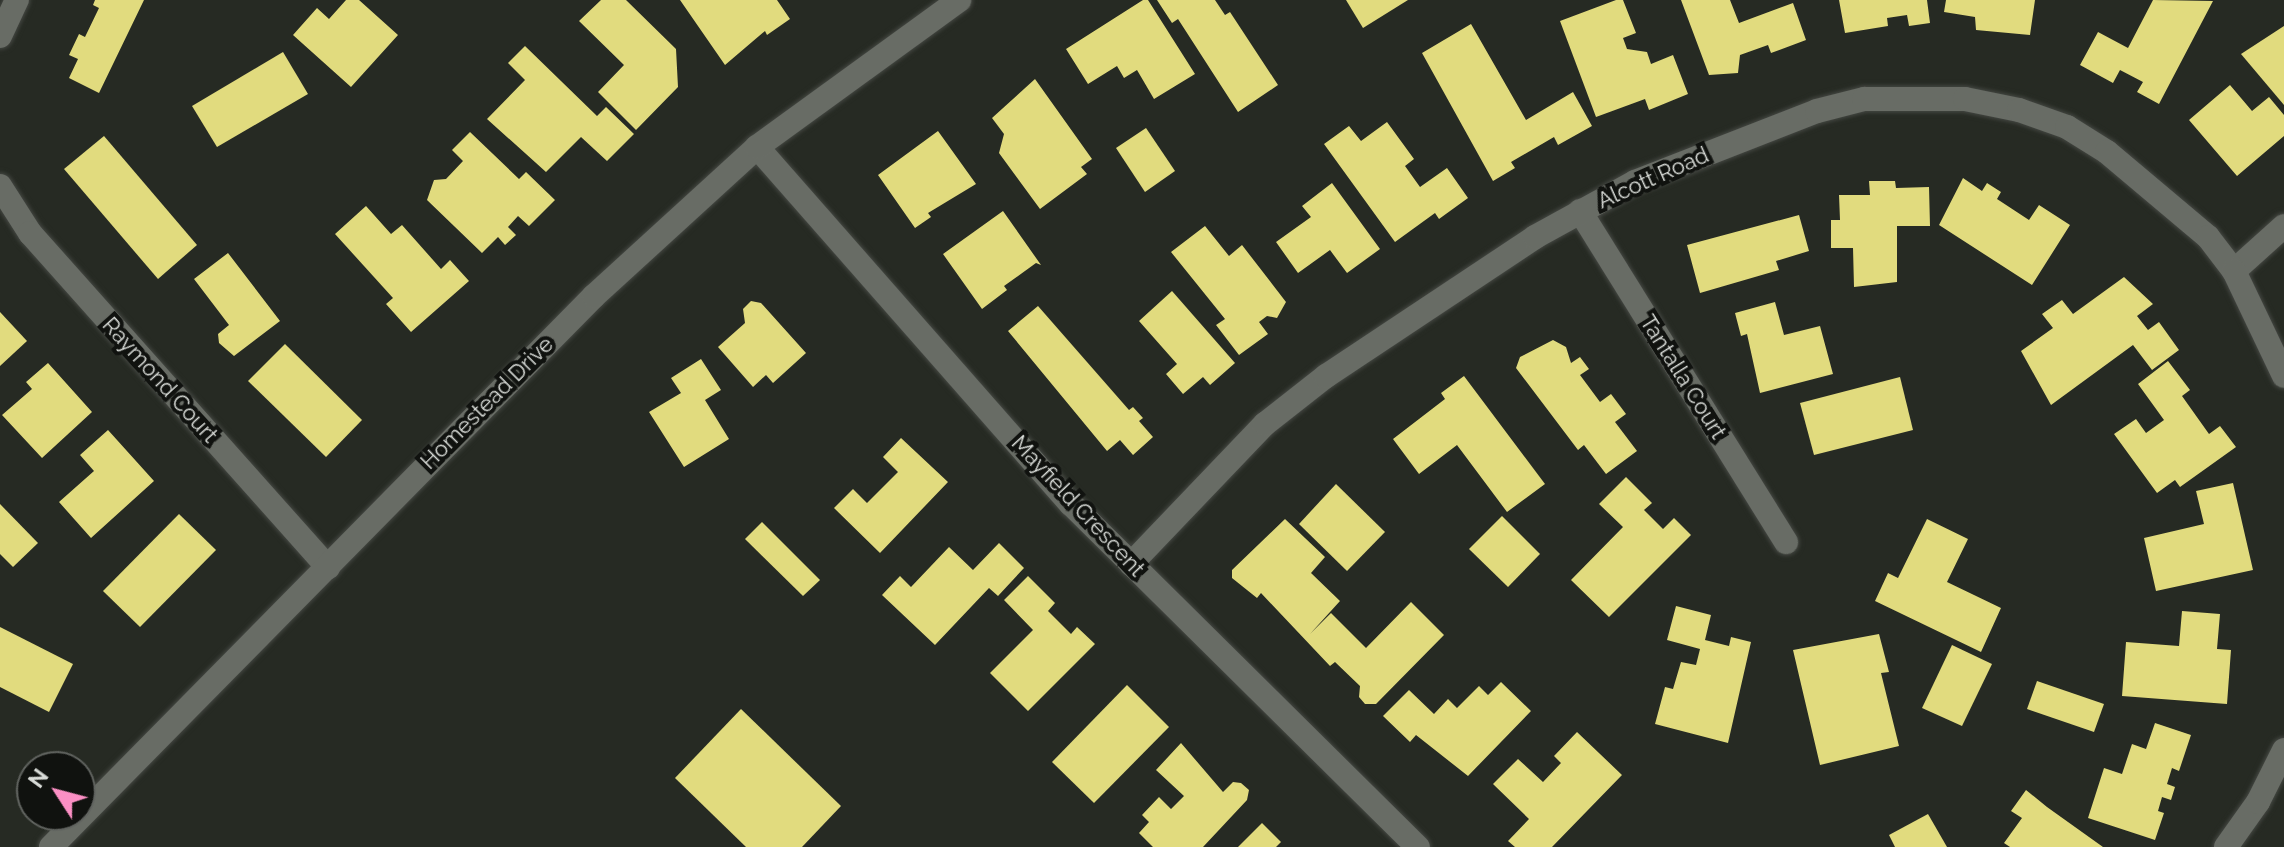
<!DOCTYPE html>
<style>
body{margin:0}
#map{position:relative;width:2284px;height:847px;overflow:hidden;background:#262a23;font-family:Raleway,sans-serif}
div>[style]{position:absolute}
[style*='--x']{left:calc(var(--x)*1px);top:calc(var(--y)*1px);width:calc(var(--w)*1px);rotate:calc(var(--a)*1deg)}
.building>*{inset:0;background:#e1db7e}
.roads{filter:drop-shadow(0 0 2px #444742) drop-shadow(0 0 2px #444742)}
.minor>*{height:24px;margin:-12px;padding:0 12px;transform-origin:12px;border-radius:12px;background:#686c65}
.tertiary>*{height:24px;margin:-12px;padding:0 12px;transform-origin:12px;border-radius:12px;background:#686c65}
span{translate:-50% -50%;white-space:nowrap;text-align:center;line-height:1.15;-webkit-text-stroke:8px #10120f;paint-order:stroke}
.street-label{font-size:22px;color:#d9dcd8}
.north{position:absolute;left:16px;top:751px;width:80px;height:80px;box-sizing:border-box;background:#10120f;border:2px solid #60635f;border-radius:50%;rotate:306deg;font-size:22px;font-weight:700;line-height:32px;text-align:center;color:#d9dcd8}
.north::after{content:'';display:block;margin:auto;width:28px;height:36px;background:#fb8fc4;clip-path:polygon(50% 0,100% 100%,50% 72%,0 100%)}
</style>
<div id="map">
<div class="building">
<div style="clip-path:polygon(95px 0,144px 0,99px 93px,69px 78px,78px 59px,69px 55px,79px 34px,85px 37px,99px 8px,93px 5px)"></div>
<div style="clip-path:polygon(346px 0,359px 0,398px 35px,351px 87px,293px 35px,317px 8px,329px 19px)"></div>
<div style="clip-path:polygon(601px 0,626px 0,676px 49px,678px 87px,636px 130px,598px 92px,624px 65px,579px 21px)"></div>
<div style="clip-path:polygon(680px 0,777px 0,790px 19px,767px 35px,765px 31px,725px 65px)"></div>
<div style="clip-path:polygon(1143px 0,1148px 0,1195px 74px,1154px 99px,1137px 70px,1124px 78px,1117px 66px,1088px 84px,1066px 49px)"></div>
<div style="clip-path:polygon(1157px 0,1215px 0,1225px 15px,1230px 12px,1278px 85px,1238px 112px,1178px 19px,1172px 23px)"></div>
<div style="clip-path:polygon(1346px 0,1408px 0,1363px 28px)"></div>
<div style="clip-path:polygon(1616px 0,1623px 0,1636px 33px,1623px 38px,1627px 49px,1647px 52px,1651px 64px,1673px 55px,1688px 94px,1649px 110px,1645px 99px,1596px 117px,1560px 21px)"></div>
<div style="clip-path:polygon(1681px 0,1730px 0,1739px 23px,1793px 3px,1806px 40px,1771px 53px,1768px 45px,1740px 55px,1738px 73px,1709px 75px)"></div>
<div style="clip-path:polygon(1839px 0,1927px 0,1930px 23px,1909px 26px,1907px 15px,1887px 18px,1888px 26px,1845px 33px)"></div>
<div style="clip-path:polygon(1946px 0,2035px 0,2030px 35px,1976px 30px,1975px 17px,1944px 12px)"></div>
<div style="clip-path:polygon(2153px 0,2213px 1px,2159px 104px,2137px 92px,2143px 82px,2120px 70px,2113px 83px,2080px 65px,2098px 32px,2128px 48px)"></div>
<div style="clip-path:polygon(1471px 24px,1526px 120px,1573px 92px,1592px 126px,1558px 145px,1554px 137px,1511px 162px,1515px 168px,1493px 181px,1422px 53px)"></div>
<div style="clip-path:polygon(2284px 26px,2284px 105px,2241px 54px)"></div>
<div style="clip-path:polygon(525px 46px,597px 116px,606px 107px,634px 134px,607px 161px,581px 137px,546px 172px,487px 119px,525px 80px,508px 63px)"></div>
<div style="clip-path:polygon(283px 52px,308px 94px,217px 147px,192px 106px)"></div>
<div style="clip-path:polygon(1035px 79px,1092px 159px,1081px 167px,1087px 174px,1040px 209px,999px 153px,1004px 134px,992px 118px)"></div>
<div style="clip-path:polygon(2230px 85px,2252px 111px,2269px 97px,2284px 115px,2284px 136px,2237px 176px,2189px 120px)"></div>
<div style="clip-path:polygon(1387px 122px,1414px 159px,1405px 166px,1420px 187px,1447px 168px,1468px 198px,1439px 219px,1435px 213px,1395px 242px,1324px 144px,1349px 126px,1361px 141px)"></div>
<div style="clip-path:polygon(1146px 128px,1175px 171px,1145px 192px,1116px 148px)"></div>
<div style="clip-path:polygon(938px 131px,976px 184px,928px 213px,931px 217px,915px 228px,878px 175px)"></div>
<div style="clip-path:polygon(470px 132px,519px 179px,526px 172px,555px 200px,529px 226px,518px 216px,508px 227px,516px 235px,505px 245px,498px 237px,482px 253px,427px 200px,434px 180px,446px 179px,463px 161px,452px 150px)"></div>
<div style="clip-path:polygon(104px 136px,197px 245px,158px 279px,64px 169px)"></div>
<div style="clip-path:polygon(1963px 178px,1982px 191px,1987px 183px,2001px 192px,1997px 199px,2029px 220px,2039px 205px,2070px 225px,2032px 285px,1939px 225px)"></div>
<div style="clip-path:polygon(1869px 181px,1895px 181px,1896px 188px,1929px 187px,1930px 226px,1897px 226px,1897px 282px,1854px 287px,1853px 248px,1831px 248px,1831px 220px,1840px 220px,1839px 195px,1870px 195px)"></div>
<div style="clip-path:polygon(1332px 183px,1380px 249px,1347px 273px,1330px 250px,1298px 273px,1276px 242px,1311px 217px,1302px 206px)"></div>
<div style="clip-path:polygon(366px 206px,391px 234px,402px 225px,441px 269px,450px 260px,469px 281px,411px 332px,386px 304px,393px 298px,335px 234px)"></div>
<div style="clip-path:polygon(1003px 211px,1041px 265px,1036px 263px,1004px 286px,1007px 290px,982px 309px,943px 254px)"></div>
<div style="clip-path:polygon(1799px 215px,1809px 251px,1776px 261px,1779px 270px,1700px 293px,1687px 245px)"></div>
<div style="clip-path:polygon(1205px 226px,1229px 256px,1242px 245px,1286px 302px,1277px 318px,1267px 316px,1259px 322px,1268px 334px,1239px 355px,1216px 325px,1225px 319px,1171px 252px)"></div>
<div style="clip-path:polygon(228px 253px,280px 321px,234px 356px,219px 343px,218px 334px,229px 325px,194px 279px)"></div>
<div style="clip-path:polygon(2124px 277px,2153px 304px,2137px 316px,2148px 330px,2159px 322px,2179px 350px,2152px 370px,2133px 345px,2051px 405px,2021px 351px,2053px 328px,2042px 314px,2062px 300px,2073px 314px)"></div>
<div style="clip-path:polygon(1172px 291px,1235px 363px,1210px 385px,1203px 377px,1183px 394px,1166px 374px,1177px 364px,1139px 321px)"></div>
<div style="clip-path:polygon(751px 301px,761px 303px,806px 353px,773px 383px,766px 375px,753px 387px,718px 347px,745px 323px,743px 309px)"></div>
<div style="clip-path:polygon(1775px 302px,1784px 335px,1820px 326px,1833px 374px,1760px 393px,1747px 334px,1741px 336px,1735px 313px)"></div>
<div style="clip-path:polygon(1038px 306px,1129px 410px,1133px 407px,1143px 418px,1139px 421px,1153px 437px,1133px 455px,1120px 440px,1107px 451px,1008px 331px)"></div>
<div style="clip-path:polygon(0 312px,27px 341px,0 366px)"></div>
<div style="clip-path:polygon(1553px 340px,1566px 347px,1571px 363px,1580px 357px,1589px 369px,1580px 375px,1600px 402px,1611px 394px,1626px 414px,1615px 422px,1637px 451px,1606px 474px,1584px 445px,1578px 450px,1516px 368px,1520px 357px)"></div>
<div style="clip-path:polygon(285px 344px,362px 420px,326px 457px,248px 381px)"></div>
<div style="clip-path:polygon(701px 359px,721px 390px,705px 400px,729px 439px,684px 467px,649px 412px,681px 393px,671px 378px)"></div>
<div style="clip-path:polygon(2168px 361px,2190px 390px,2182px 396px,2209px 434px,2220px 426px,2236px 447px,2180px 487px,2175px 480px,2157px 493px,2114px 434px,2136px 419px,2146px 433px,2164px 420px,2138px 384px)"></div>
<div style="clip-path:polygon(48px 363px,92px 412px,42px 458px,2px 415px,32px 389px,26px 382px)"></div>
<div style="clip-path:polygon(1464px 376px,1545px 484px,1507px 512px,1457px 445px,1419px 474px,1393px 439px,1445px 399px,1441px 393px)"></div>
<div style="clip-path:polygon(1900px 377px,1913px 430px,1814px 455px,1800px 403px)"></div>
<div style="clip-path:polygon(108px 430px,154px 481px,91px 538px,59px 502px,94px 471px,80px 455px)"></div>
<div style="clip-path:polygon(901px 438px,948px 482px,880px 553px,834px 508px,853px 489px,867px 503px,898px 472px,883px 457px)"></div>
<div style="clip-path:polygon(1626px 477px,1652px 503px,1644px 510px,1663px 529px,1674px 518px,1691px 535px,1609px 617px,1571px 580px,1623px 527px,1599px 504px)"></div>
<div style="clip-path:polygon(2233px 483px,2253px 570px,2156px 591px,2144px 538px,2204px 524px,2196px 491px)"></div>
<div style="clip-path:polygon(1336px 484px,1385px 532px,1347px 571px,1299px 524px)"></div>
<div style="clip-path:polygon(0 504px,38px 543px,13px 567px,0 554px)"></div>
<div style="clip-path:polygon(179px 514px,216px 550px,140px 627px,103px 591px)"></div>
<div style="clip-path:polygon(1502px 516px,1540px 554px,1508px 587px,1469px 549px)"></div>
<div style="clip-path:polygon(1285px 519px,1325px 557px,1311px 573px,1340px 601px,1310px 634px,1331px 613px,1366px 648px,1411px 602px,1444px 635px,1376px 704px,1365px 704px,1359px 697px,1360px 686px,1335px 662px,1330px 666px,1261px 593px,1257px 598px,1232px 578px,1232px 570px)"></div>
<div style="clip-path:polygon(1927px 519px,1968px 539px,1947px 582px,2001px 608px,1981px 652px,1875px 601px,1888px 573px,1898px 578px)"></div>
<div style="clip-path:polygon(762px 522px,820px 580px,803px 596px,745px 539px)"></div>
<div style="clip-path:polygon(999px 543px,1024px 568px,998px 596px,989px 588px,935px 645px,882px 595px,900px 576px,911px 587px,949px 547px,973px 570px)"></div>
<div style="clip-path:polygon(1028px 576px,1055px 603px,1048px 611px,1071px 634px,1077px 627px,1095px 644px,1028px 711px,990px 673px,1033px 630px,1004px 600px)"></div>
<div style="clip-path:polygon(1676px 606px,1711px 615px,1705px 640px,1729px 646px,1731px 637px,1751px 642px,1728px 743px,1655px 724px,1665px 687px,1673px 689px,1681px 662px,1696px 665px,1700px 649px,1667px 640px)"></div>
<div style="clip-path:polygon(2182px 611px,2220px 614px,2217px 649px,2231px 650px,2227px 704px,2122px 696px,2126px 642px,2179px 646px)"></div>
<div style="clip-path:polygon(0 627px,73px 664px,49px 712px,0 687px)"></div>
<div style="clip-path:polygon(1879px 634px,1889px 672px,1881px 673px,1899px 746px,1820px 765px,1793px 650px)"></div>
<div style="clip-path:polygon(1952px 645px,1992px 664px,1962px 726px,1922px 708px)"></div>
<div style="clip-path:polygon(2037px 681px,2104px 704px,2094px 732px,2027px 709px)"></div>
<div style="clip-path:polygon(1501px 682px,1531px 711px,1468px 776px,1416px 735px,1410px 742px,1383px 716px,1409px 690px,1434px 714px,1448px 699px,1457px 708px,1479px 686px,1488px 695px)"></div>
<div style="clip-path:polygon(1127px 685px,1169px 727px,1094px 803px,1052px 762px)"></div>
<div style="clip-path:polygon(741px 709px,841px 806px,802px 847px,746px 847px,675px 778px)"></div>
<div style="clip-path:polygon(2155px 723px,2191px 735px,2179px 771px,2172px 768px,2167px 784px,2175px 787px,2171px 800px,2162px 797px,2158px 811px,2164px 813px,2155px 840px,2088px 818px,2104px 768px,2122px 774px,2132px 744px,2146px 749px)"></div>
<div style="clip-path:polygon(1577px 732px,1622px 775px,1552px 847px,1515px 847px,1508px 841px,1529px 819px,1493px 784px,1518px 759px,1543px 782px,1561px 763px,1554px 756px)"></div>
<div style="clip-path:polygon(1181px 743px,1223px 792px,1233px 782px,1241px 783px,1249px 790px,1247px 800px,1203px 847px,1153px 847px,1139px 833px,1149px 822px,1142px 815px,1159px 797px,1171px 809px,1184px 796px,1156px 770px)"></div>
<div style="clip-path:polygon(2026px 790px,2047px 807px,2103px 847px,2010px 847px,2004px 843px,2022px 818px,2011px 811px)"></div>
<div style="clip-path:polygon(1928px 814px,1947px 847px,1895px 847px,1889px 835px)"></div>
<div style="clip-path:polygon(1262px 823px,1281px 842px,1276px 847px,1238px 847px)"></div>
</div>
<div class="roads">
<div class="minor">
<div style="--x:0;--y:36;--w:40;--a:-65"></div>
<div style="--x:757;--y:147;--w:475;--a:48.7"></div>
<div style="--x:1071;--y:504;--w:488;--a:44.7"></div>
<div style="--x:0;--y:186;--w:56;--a:57.4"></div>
<div style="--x:30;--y:233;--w:448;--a:48.3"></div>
<div style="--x:1580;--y:211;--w:390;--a:58.1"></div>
<div style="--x:2234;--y:271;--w:67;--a:-42"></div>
<div style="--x:1131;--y:564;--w:194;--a:-46.3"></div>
<div style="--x:1265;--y:424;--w:78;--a:-38.2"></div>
<div style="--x:1326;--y:376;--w:251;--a:-33.6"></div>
<div style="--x:1535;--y:237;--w:114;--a:-28.8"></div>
<div style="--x:1635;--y:182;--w:195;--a:-21.3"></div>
<div style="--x:1817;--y:111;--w:49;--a:-14.3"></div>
<div style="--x:1864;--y:99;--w:101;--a:0"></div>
<div style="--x:1965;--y:99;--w:55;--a:11.5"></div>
<div style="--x:2019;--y:110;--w:51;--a:19.5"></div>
<div style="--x:2067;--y:127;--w:47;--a:32"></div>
<div style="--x:2107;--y:152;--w:132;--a:40.1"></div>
<div style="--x:2208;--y:237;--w:43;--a:52.6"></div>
<div style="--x:2234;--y:271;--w:116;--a:64.5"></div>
<div style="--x:2226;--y:847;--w:55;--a:-54.6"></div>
<div style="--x:2258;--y:802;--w:58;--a:-63.4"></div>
</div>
<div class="tertiary">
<div style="--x:51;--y:847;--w:774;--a:-45.42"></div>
<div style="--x:594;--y:296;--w:221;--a:-42.4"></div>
<div style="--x:757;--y:147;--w:250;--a:-36"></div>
</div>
</div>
<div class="street-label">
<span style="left:1653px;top:178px;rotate:-24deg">Alcott Road</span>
<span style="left:1683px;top:377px;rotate:58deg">Tantalla Court</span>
<span style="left:160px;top:380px;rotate:48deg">Raymond Court</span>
<span style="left:487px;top:403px;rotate:-45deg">Homestead Drive</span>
<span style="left:1078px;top:506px;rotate:47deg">Mayfield Crescent</span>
</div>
<div class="north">N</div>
</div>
